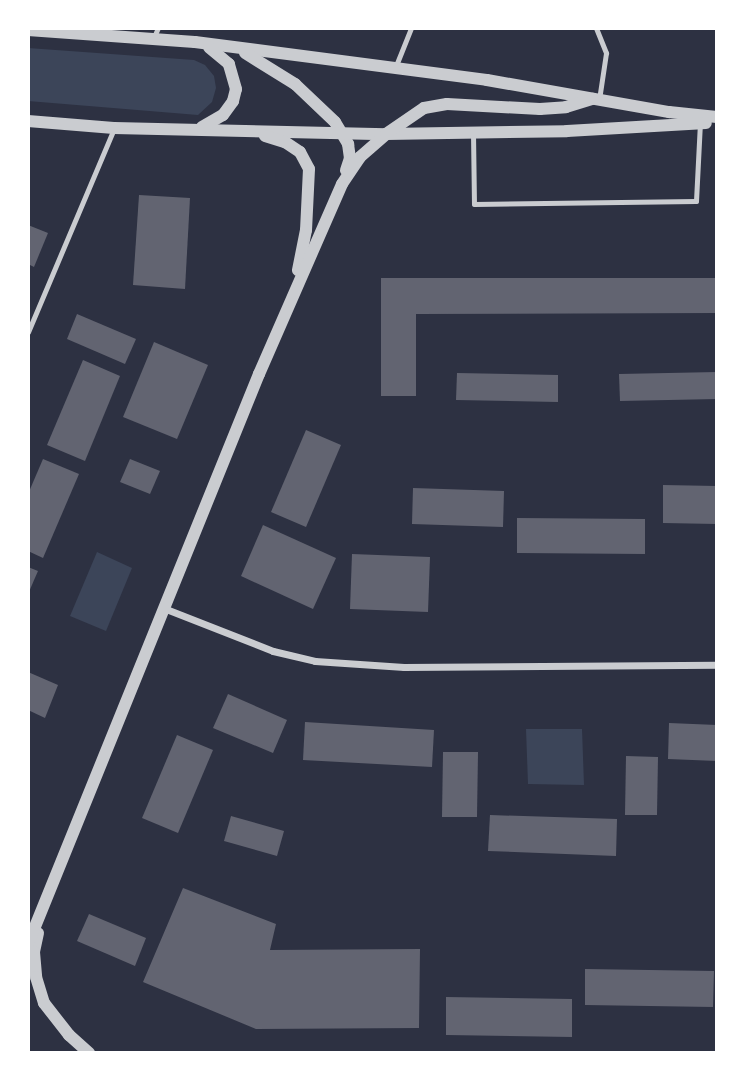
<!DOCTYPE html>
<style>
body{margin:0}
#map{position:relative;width:745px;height:1081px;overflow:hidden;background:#2d3142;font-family:Overpass,sans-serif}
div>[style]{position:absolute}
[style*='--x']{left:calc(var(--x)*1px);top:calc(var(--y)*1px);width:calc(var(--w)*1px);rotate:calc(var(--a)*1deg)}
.green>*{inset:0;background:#3c4559}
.building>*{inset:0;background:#626471}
.service>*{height:5px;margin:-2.5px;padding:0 2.5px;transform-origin:2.5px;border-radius:2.5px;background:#caccd0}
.minor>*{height:7px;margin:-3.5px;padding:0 3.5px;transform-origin:3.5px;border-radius:3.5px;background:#caccd0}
.tertiary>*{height:12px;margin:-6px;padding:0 6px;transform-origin:6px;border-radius:6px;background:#caccd0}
span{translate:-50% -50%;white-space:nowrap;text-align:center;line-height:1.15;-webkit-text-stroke:6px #fff;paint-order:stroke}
.frame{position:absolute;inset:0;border:30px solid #fff;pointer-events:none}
</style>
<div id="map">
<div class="green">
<div style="clip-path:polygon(28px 48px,194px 60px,205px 65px,214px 76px,216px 88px,212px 102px,198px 115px,28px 101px)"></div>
<div style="clip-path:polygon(97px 552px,132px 568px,106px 631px,70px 616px)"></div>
<div style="clip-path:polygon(526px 729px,582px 729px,584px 785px,528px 784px)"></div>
</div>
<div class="building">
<div style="clip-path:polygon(139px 195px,190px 198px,185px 289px,133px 285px)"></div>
<div style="clip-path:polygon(28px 225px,48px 233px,34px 267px,28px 264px)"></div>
<div style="clip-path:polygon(381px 278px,717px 278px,717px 313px,416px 314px,416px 396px,381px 396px)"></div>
<div style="clip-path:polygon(77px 314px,136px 339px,125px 364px,67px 339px)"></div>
<div style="clip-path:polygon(154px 342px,208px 365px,177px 439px,123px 417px)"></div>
<div style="clip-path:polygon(83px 360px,120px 376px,85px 461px,47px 445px)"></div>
<div style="clip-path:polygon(717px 372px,717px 399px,620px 401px,619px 374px)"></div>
<div style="clip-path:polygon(457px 373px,558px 375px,558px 402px,456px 400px)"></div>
<div style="clip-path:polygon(306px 430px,341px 445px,306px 527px,271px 512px)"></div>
<div style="clip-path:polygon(43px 459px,79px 474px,43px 558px,28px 551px,28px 494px)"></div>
<div style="clip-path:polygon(130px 459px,160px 471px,150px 494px,120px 482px)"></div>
<div style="clip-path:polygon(663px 485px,717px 486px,717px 524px,663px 523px)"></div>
<div style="clip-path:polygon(413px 488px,504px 491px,503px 527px,412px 524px)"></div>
<div style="clip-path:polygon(517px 518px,645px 519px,645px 554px,517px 553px)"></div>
<div style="clip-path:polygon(263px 525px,336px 558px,313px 609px,241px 576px)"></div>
<div style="clip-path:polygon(352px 554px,430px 557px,428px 612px,350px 609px)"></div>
<div style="clip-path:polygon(28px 567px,38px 571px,28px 594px)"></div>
<div style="clip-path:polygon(28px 672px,58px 685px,45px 718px,28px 710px)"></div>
<div style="clip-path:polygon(228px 694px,287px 720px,273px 753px,213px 728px)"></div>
<div style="clip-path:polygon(305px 722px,434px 730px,432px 767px,303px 760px)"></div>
<div style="clip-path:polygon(669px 723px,717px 725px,717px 761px,668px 759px)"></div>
<div style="clip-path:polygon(177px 735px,213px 750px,178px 833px,142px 818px)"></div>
<div style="clip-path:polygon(443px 752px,478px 752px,477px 817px,442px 817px)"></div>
<div style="clip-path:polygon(626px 756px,658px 757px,657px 815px,625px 815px)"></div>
<div style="clip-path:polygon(490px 815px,617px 819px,616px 856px,488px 851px)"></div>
<div style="clip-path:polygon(231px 816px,284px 831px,277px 856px,224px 841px)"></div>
<div style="clip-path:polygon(183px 888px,276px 924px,270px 950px,420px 949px,419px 1028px,256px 1029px,143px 982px)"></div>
<div style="clip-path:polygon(89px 914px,146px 938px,135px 966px,77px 941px)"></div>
<div style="clip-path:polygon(585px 969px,714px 971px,713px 1007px,585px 1005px)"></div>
<div style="clip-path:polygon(446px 997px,572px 999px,572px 1037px,446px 1035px)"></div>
</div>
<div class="service">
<div style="--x:596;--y:28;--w:27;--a:68"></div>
<div style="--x:606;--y:53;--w:48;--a:98.5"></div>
<div style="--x:153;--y:39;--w:12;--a:-66"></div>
<div style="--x:395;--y:68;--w:43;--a:-68.2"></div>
<div style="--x:473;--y:133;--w:71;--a:89.2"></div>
<div style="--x:474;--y:204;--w:222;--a:-0.8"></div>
<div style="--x:696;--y:201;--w:78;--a:-87.1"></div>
<div style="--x:28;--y:332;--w:221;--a:-67.1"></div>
</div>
<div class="minor">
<div style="--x:166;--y:609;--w:115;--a:21.4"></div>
<div style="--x:273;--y:651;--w:43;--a:13.4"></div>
<div style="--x:315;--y:661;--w:89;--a:3.9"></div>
<div style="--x:404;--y:667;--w:313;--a:-0.4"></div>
</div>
<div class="tertiary">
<div style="--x:28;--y:30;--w:167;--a:4.1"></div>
<div style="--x:195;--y:42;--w:294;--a:7.4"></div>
<div style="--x:487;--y:80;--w:185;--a:10"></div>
<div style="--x:669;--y:112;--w:48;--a:5.9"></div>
<div style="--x:245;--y:53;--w:59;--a:31.8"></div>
<div style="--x:295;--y:84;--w:55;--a:43.5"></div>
<div style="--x:335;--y:122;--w:26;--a:59"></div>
<div style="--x:348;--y:144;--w:14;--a:82"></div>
<div style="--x:350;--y:158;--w:13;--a:108"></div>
<div style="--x:28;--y:121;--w:86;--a:4.7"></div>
<div style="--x:114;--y:128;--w:272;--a:1.3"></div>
<div style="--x:386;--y:134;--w:181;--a:-0.9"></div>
<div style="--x:567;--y:131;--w:139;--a:-3.3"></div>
<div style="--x:202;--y:127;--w:24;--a:-30"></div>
<div style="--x:223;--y:115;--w:17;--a:-54"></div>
<div style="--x:233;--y:101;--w:12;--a:-76"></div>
<div style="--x:236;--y:89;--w:26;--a:-106"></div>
<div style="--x:229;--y:64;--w:26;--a:-140"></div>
<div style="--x:265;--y:136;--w:21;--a:17"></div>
<div style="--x:285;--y:142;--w:18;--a:34"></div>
<div style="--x:300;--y:152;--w:19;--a:62"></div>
<div style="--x:309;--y:169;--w:61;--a:92.8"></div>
<div style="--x:306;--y:230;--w:41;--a:101.3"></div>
<div style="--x:38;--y:933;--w:19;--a:102"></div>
<div style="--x:34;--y:952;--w:25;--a:85"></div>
<div style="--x:36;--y:977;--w:27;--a:73"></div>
<div style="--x:44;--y:1003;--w:41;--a:52"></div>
<div style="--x:69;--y:1035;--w:27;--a:42"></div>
<div style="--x:28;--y:944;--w:615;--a:-67.94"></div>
<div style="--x:259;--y:374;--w:207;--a:-66.4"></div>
<div style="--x:342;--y:184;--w:32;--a:-56"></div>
<div style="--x:360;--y:157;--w:35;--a:-41"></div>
<div style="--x:386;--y:134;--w:46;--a:-34.4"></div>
<div style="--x:424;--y:108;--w:23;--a:-10"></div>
<div style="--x:447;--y:104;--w:93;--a:3.1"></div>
<div style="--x:540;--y:109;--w:26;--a:-4"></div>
<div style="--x:566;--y:107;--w:28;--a:-17"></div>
</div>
<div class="frame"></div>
</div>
